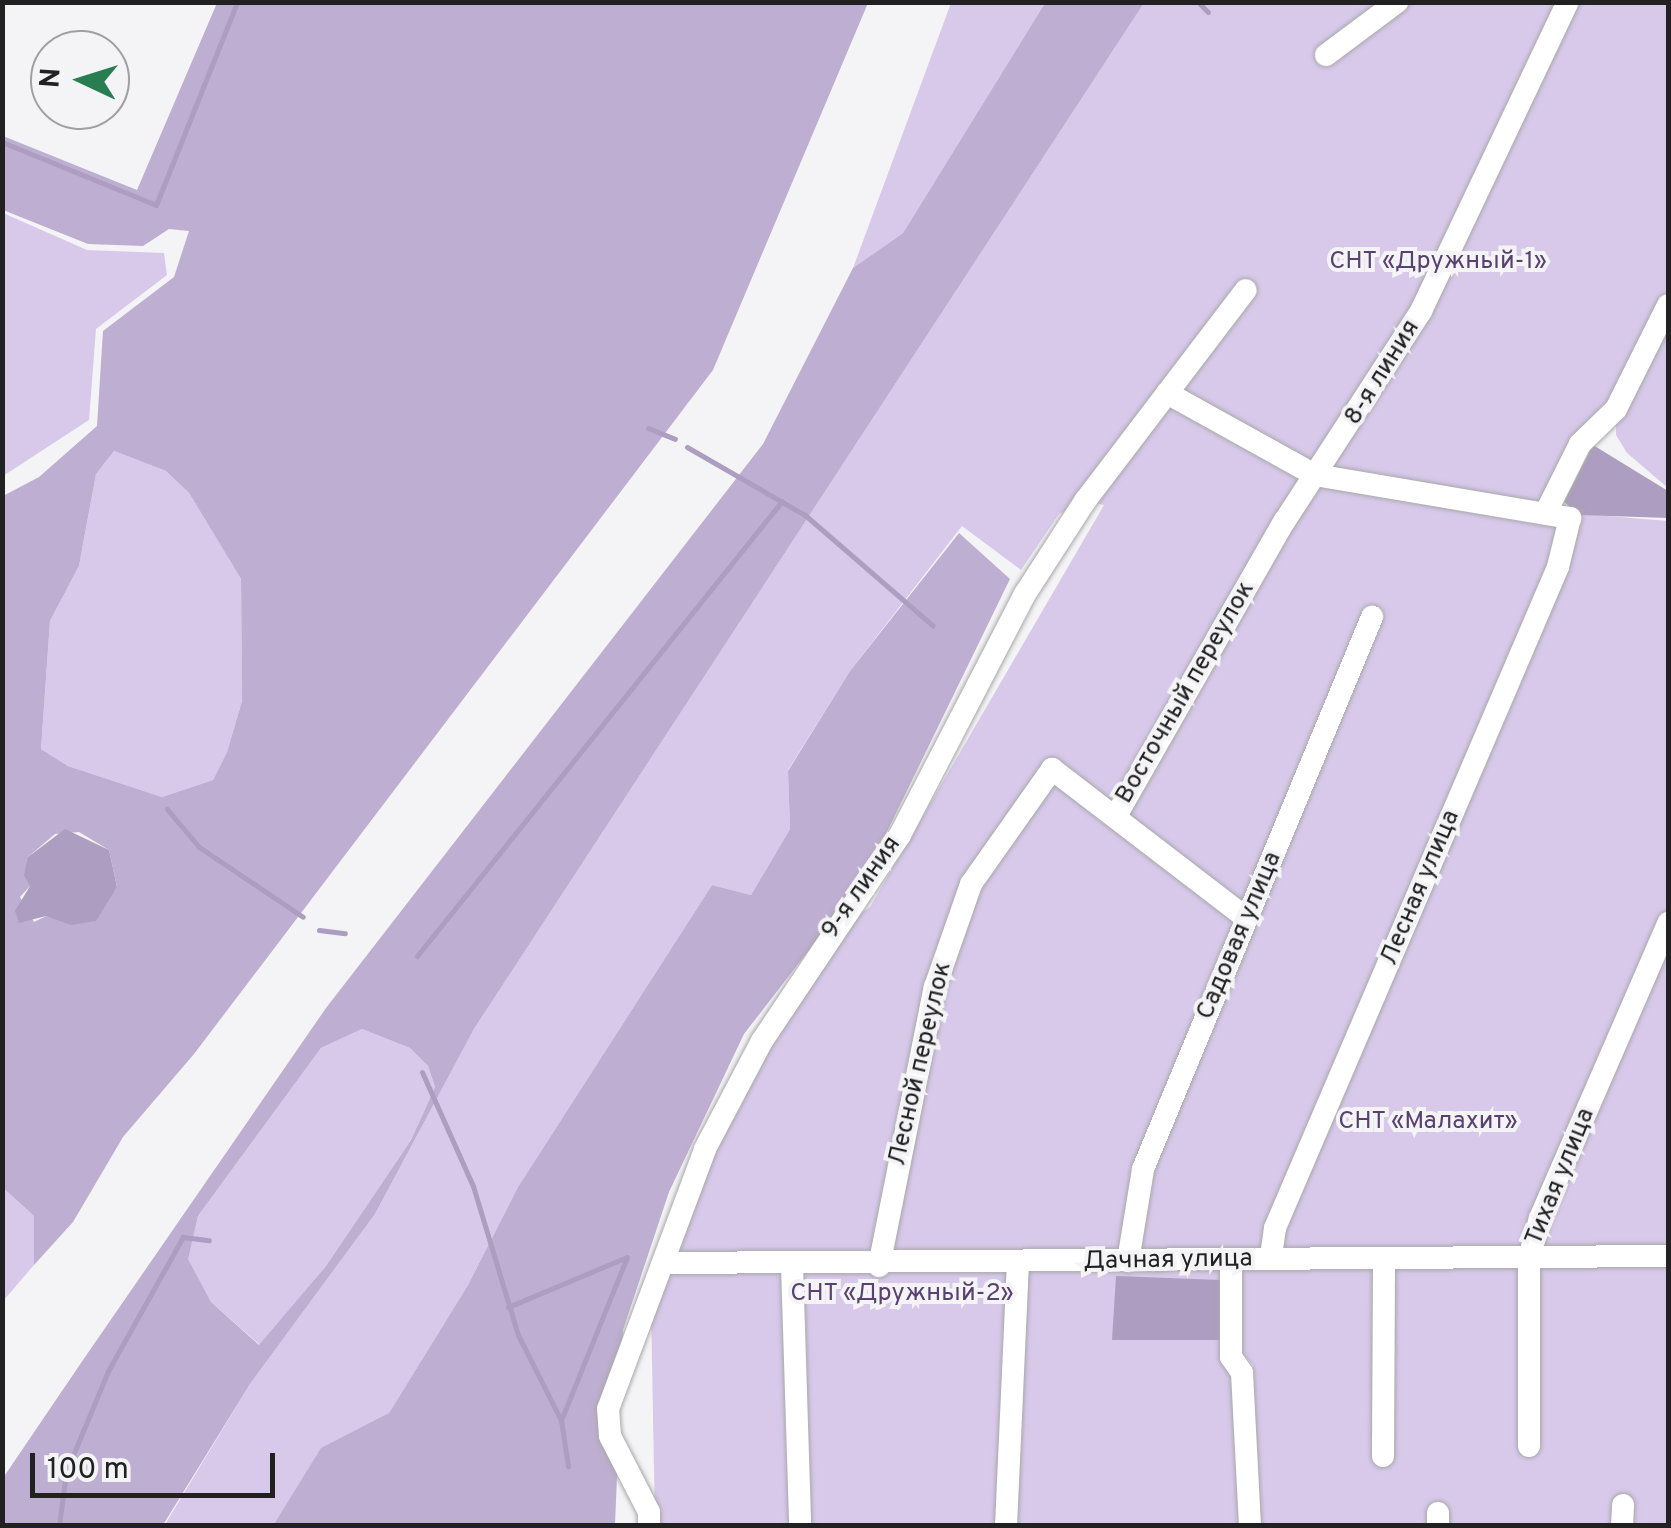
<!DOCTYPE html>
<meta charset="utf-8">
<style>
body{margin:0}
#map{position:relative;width:1671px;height:1528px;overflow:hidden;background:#f4f3f6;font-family:Overpass,sans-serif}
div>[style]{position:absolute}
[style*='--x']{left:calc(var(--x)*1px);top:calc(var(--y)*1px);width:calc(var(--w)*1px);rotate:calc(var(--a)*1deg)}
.green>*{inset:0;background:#d8c9eb}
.forest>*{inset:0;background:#beaed1}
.water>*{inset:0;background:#ad9dc0}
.stream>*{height:5px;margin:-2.5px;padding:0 2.5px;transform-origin:2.5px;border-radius:2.5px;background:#ad9dc0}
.roads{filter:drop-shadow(0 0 2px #a9a8ab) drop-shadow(0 0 2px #a9a8ab)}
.minor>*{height:22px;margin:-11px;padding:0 11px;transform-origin:11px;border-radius:11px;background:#fff}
span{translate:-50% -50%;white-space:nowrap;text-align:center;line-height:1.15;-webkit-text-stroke:8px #f4f3f6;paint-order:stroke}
.park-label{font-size:25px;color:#584070}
.street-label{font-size:25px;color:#212122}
.frame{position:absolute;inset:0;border:5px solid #212122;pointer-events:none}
.north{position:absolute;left:30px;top:30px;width:100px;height:100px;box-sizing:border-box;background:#f4f3f6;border:2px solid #a09fa1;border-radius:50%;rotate:274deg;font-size:28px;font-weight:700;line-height:40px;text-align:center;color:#212122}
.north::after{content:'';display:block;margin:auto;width:35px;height:45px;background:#297e51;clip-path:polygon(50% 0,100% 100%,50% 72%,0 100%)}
.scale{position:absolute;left:30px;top:1453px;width:245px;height:45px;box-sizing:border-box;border:5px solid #212122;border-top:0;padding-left:12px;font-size:30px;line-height:35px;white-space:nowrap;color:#212122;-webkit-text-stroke:8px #f4f3f6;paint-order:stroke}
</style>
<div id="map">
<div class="green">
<div style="clip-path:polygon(951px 3px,1045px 3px,903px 233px,853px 268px)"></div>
<div style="clip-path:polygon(evenodd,1144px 3px,1668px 3px,1668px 488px,1627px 453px,1616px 435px,1616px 410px,1580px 444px,1547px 511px,1668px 521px,1668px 1525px,655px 1525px,651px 1307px,732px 1111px,732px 1088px,752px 1055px,763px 1052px,834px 932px,870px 907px,1104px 505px,1085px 501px,1059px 514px,1021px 570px,962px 526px,850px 671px,788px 770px,790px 829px,751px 895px,712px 885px,518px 1187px,468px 1285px,389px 1413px,316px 1455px,354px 1486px,360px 1498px,353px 1516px,297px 1526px,164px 1526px,250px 1384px,375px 1214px,474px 1029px,1144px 3px,1256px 914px,1148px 1170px,1129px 1257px,1143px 1169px,1246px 919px,1256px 914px,1144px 3px,1232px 1260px,1239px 1350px,1253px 1365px,1257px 1472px,1248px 1485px,1242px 1373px,1231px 1357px,1232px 1260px)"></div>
<div style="clip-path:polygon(3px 213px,87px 250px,164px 253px,167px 275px,96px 329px,89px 420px,3px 476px)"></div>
<div style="clip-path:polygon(114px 451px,166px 471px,189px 493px,241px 579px,242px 701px,227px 752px,213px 780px,162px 797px,68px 766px,41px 749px,50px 621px,79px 566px,96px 474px)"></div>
<div style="clip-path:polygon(362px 1029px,410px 1048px,428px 1066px,435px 1087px,411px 1140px,326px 1266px,260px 1345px,211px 1302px,187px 1259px,198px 1216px,321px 1048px)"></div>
<div style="clip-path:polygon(2px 1187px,34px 1216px,39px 1242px,34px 1265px,3px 1301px)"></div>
</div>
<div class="forest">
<div style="clip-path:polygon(evenodd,217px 3px,868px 3px,713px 370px,194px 1054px,123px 1137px,73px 1222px,34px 1265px,34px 1216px,2px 1187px,3px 496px,39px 477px,97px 426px,103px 331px,174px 277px,189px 231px,169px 229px,143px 246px,88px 244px,3px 210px,3px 136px,137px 190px,217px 3px,114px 451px,166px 471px,189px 493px,241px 579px,242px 701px,227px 752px,213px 780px,162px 797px,68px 766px,41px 749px,50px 621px,79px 566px,96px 474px,114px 451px,217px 3px,79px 832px,109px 850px,117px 887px,91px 922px,46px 916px,34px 922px,20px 897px,30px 886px,28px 857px,55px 834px,79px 832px)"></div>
<div style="clip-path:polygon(evenodd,1045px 3px,1144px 3px,474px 1029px,375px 1214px,250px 1384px,163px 1525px,3px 1525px,3px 1478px,83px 1360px,326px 1008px,763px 444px,853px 268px,903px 233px,1045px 3px,362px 1029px,410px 1048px,428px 1066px,435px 1087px,411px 1140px,326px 1266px,259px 1345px,211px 1302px,188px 1259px,198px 1216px,321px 1048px,362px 1029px)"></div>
<div style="clip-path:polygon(959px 533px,1010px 579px,864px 879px,744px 1034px,669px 1192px,623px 1330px,615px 1525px,273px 1526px,321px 1448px,389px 1413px,468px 1285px,518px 1187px,712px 885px,751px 895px,790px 829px,788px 771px,850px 671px)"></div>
</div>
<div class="water">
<div style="clip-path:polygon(1593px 445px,1668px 491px,1668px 518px,1580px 515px,1564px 502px)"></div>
<div style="clip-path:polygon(65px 829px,109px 850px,117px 887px,96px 921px,71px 925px,46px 916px,19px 923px,15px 911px,30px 886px,24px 875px,28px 857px)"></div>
<div style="clip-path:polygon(1116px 1276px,1220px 1280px,1224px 1340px,1112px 1340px)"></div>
</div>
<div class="stream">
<div style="--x:1198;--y:2;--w:14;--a:45"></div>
<div style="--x:2;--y:142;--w:166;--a:22.2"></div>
<div style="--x:156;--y:205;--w:219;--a:-68.2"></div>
<div style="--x:648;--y:428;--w:29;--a:22"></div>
<div style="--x:687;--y:447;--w:136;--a:30"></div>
<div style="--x:805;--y:515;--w:169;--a:40.9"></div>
<div style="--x:167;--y:809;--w:50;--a:49.9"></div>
<div style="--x:199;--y:847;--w:125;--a:33.9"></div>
<div style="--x:319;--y:930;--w:26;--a:7"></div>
<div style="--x:417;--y:956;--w:583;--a:-51.26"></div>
<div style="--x:422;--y:1072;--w:125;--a:65.9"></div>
<div style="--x:473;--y:1186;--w:156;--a:73.2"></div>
<div style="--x:518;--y:1335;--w:95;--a:63.2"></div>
<div style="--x:561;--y:1420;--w:47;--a:81.3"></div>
<div style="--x:508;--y:1307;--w:129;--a:-22.8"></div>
<div style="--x:627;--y:1257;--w:176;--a:112"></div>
<div style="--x:59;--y:1526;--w:54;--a:-82.6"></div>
<div style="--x:66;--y:1472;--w:109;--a:-67.4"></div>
<div style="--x:108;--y:1371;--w:154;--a:-60.8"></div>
<div style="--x:183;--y:1237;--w:26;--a:7"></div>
</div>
<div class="roads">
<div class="minor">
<div style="--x:1326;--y:55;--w:89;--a:-36.7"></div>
<div style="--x:1167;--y:393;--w:169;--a:29"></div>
<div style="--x:1315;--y:475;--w:259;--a:9.6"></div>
<div style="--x:1570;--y:518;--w:50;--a:103.8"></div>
<div style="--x:1558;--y:567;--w:719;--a:113.18"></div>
<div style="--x:1275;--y:1228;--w:30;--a:98"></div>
<div style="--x:1546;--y:512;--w:76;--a:-63.4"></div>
<div style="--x:1580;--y:444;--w:50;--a:-44.2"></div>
<div style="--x:1616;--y:409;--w:116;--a:-63.4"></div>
<div style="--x:1116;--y:816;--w:339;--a:-60.3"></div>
<div style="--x:1284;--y:522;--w:252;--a:-57"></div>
<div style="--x:1421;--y:311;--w:342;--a:-64.6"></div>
<div style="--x:1231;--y:1260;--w:97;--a:90"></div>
<div style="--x:1231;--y:1357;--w:19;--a:55"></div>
<div style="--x:1242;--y:1373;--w:153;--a:87"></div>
<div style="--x:1128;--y:1261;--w:93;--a:-80.7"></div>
<div style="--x:1143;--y:1169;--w:598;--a:-67.47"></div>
<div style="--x:667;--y:1263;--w:1001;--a:-0.4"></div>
<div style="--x:792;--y:1265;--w:261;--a:88.2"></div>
<div style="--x:879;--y:1266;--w:285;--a:-78.7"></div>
<div style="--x:935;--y:987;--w:109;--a:-70.7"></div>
<div style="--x:971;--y:884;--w:141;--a:-54.8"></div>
<div style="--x:1052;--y:769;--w:245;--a:37.5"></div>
<div style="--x:1529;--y:1446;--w:188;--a:-90"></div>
<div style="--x:1529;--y:1258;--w:41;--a:-74.6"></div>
<div style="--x:1540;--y:1218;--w:322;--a:-66.5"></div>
<div style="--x:1383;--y:1456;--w:197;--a:-89.7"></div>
<div style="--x:649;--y:1526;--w:14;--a:-90"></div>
<div style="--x:649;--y:1512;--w:85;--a:-117.2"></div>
<div style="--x:610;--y:1436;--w:27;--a:-94"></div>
<div style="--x:608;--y:1409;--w:278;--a:-69.5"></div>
<div style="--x:705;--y:1149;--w:122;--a:-62.2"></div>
<div style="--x:762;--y:1041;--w:248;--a:-56.2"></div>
<div style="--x:900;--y:835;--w:271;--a:-62.6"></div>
<div style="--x:1025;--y:594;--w:111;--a:-57.2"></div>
<div style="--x:1085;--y:501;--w:265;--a:-52.7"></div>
<div style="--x:1006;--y:1526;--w:260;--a:-87.4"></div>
<div style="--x:1438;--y:1526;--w:13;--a:-90"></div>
<div style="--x:1622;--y:1526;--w:21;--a:-87"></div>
</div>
</div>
<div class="park-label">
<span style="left:1438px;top:262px">СНТ «Дружный-1»</span>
<span style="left:1428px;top:1122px">СНТ «Малахит»</span>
<span style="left:902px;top:1294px">СНТ «Дружный-2»</span>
</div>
<div class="street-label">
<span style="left:1383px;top:373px;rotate:-58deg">8-я линия</span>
<span style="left:1186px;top:693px;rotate:-60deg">Восточный переулок</span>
<span style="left:862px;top:888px;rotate:-55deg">9-я линия</span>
<span style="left:1421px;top:888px;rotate:-67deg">Лесная улица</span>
<span style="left:1240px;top:936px;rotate:-67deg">Садовая улица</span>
<span style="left:921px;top:1064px;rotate:-77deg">Лесной переулок</span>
<span style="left:1561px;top:1177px;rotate:-68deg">Тихая улица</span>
<span style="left:1168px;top:1261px;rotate:-1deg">Дачная улица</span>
</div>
<div class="frame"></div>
<div class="north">N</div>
<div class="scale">100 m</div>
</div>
